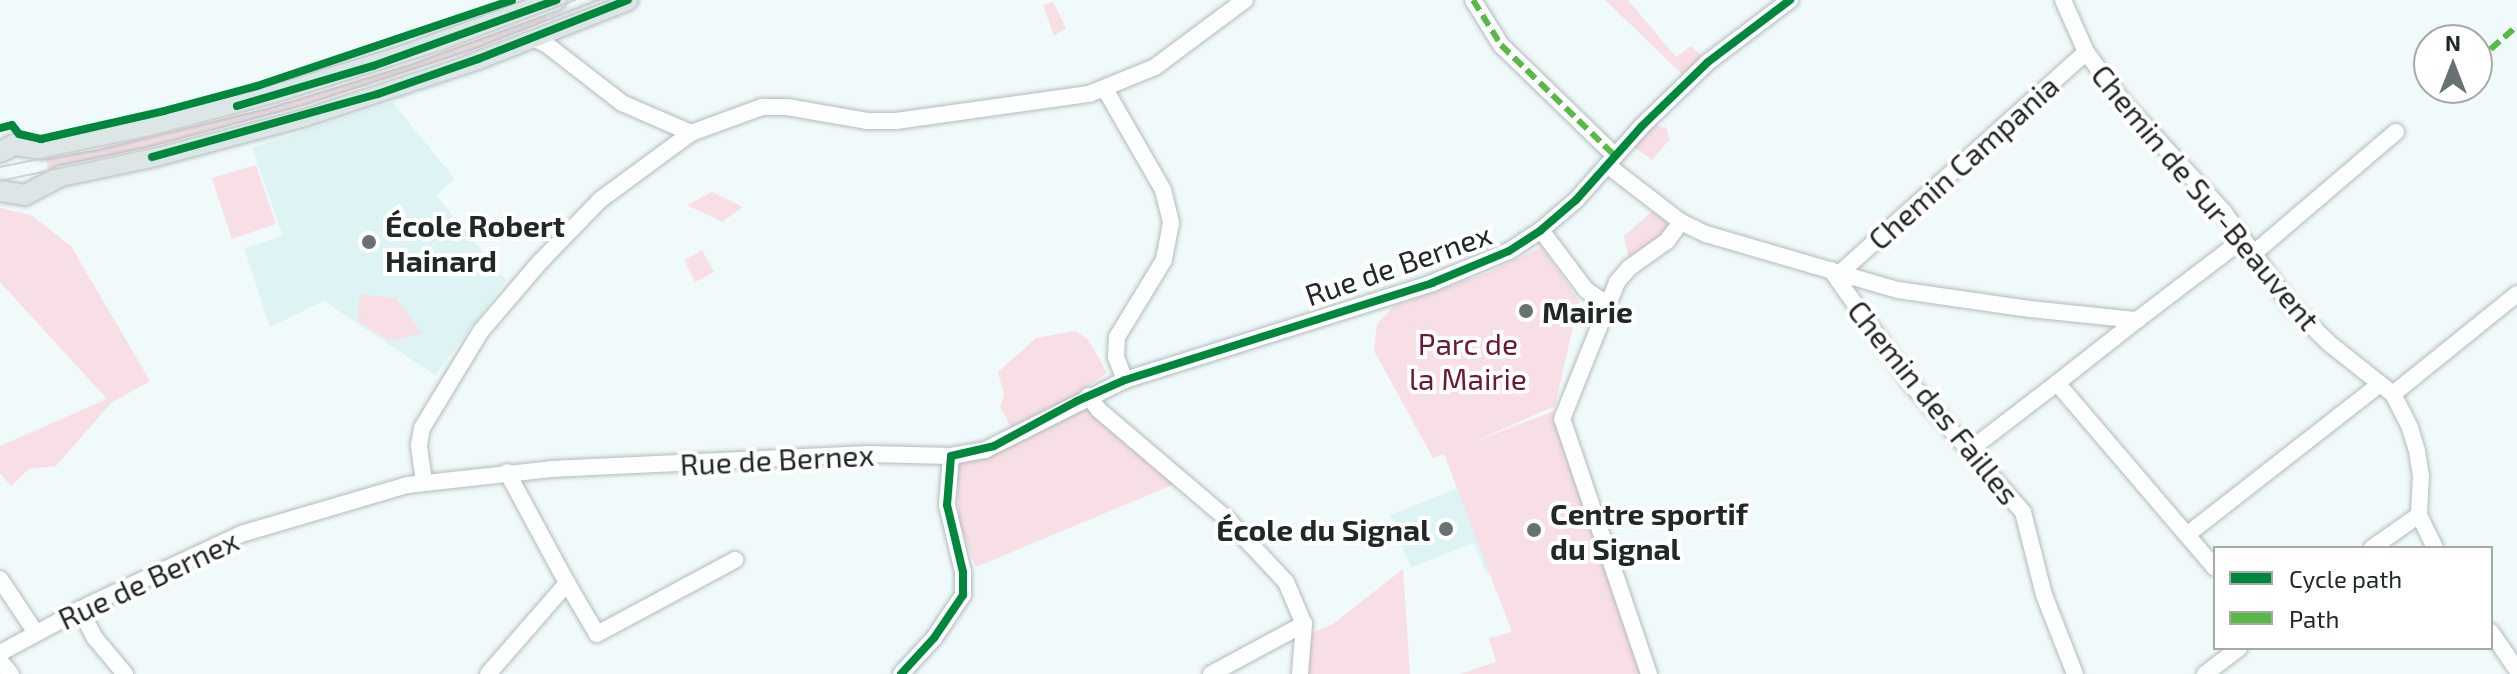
<!DOCTYPE html>
<meta charset="utf-8">
<style>
body{margin:0}
#map{position:relative;width:2517px;height:674px;overflow:hidden;background:#f0fafa;font-family:"Exo 2",sans-serif}
div>[style]{position:absolute}
[style*='--x']{left:calc(var(--x)*1px);top:calc(var(--y)*1px);width:calc(var(--w)*1px);rotate:calc(var(--a)*1deg)}
.built>*{inset:0;background:#ddf3f4}
.green>*{inset:0;background:#f7dfe5}
.roads{filter:drop-shadow(0 0 2px #b3bbbb) drop-shadow(0 0 2px #b3bbbb)}
.minor>*{height:16px;margin:-8px;padding:0 8px;transform-origin:8px;border-radius:8px;background:#fdfefe}
.major>*{height:20px;margin:-10px;padding:0 10px;transform-origin:10px;border-radius:10px;background:#dde6e7}
.tram>*{height:2px;margin:-1px;padding:0 1px;transform-origin:1px;border-radius:1px;background:#cfd1d1}
.quiet>*{height:6px;margin-top:-3px;transform-origin:0;background:repeating-linear-gradient(90deg,#58b947 0 12px,transparent 0 18px)}
.cycleway>*{height:8px;margin:-4px;padding:0 4px;transform-origin:4px;border-radius:4px;background:#00873e}
.dots>*{width:22px;height:22px;translate:-50% -50%;box-sizing:border-box;border:4px solid #fff;border-radius:50%}
span{translate:-50% -50%;white-space:nowrap;text-align:center;line-height:1.15;-webkit-text-stroke:8px #fff;paint-order:stroke}
.street-label{font-size:30px;color:#202828}
.poi-label{font-size:30px;color:#202828;font-weight:700}
.left{translate:0 -50%;text-align:left}
.right{translate:-100% -50%;text-align:right}
.park-label{font-size:30px;color:#6d1835}
.legend{position:absolute;left:2213px;top:546px;width:280px;height:104px;box-sizing:border-box;background:#fff;border:2px solid #a6a9a9;margin:0;padding:10px 14px;list-style:none;font-size:24px;color:#202828}
.legend li{display:flex;align-items:center;gap:16px;height:40px}
.legend b{width:40px;border:2px solid #a6a9a9}
.north{position:absolute;left:2413px;top:24px;width:80px;height:80px;box-sizing:border-box;background:#fff;border:2px solid #a6a9a9;border-radius:50%;rotate:0deg;font-size:22px;font-weight:700;line-height:32px;text-align:center;color:#202828}
.north::after{content:'';display:block;margin:auto;width:28px;height:36px;background:#697272;clip-path:polygon(50% 0,100% 100%,50% 72%,0 100%)}
</style>
<div id="map">
<div class="built">
<div style="clip-path:polygon(392px 102px,455px 179px,436px 195px,506px 281px,435px 375px,324px 301px,270px 327px,244px 248px,283px 236px,252px 148px)"></div>
<div style="clip-path:polygon(1477px 481px,1510px 565px,1486px 574px,1474px 543px,1411px 567px,1390px 515px)"></div>
</div>
<div class="green">
<div style="clip-path:polygon(1605px 0,1628px 0,1676px 57px,1691px 46px,1703px 57px,1682px 74px)"></div>
<div style="clip-path:polygon(1053px 2px,1066px 28px,1054px 36px,1043px 5px)"></div>
<div style="clip-path:polygon(543px 10px,550px 27px,408px 78px,49px 174px,45px 154px)"></div>
<div style="clip-path:polygon(1646px 123px,1666px 128px,1670px 139px,1652px 160px,1634px 147px,1619px 166px,1609px 165px)"></div>
<div style="clip-path:polygon(256px 165px,276px 224px,232px 239px,212px 178px)"></div>
<div style="clip-path:polygon(712px 192px,743px 207px,722px 222px,687px 205px)"></div>
<div style="clip-path:polygon(1657px 207px,1676px 221px,1673px 228px,1630px 264px,1624px 236px)"></div>
<div style="clip-path:polygon(0 208px,31px 215px,71px 246px,150px 381px,111px 403px,56px 466px,29px 469px,11px 486px,0 473px,0 446px,107px 399px,0 282px)"></div>
<div style="clip-path:polygon(1542px 247px,1579px 301px,1555px 406px,1473px 442px,1554px 411px,1645px 674px,1460px 674px,1496px 662px,1489px 638px,1512px 632px,1444px 454px,1433px 458px,1374px 351px,1377px 324px,1393px 307px,1489px 272px)"></div>
<div style="clip-path:polygon(702px 250px,714px 272px,695px 282px,684px 260px)"></div>
<div style="clip-path:polygon(360px 294px,396px 298px,422px 333px,390px 341px,357px 321px)"></div>
<div style="clip-path:polygon(1075px 331px,1088px 339px,1107px 373px,1084px 389px,1177px 483px,976px 567px,959px 523px,957px 466px,1010px 426px,1000px 406px,1004px 395px,998px 372px,1036px 338px)"></div>
<div style="clip-path:polygon(1403px 569px,1410px 674px,1305px 674px,1312px 633px,1333px 624px)"></div>
</div>
<div class="roads">
<div class="minor">
<div style="--x:1473;--y:0;--w:53;--a:58.1"></div>
<div style="--x:1501;--y:45;--w:159;--a:44.2"></div>
<div style="--x:2063;--y:0;--w:57;--a:66.1"></div>
<div style="--x:2086;--y:52;--w:62;--a:53.5"></div>
<div style="--x:2123;--y:102;--w:148;--a:47.5"></div>
<div style="--x:2223;--y:211;--w:117;--a:54.4"></div>
<div style="--x:2291;--y:306;--w:54;--a:44.3"></div>
<div style="--x:2330;--y:344;--w:80;--a:38.4"></div>
<div style="--x:2393;--y:394;--w:38;--a:63"></div>
<div style="--x:2410;--y:428;--w:24;--a:73"></div>
<div style="--x:2417;--y:451;--w:24;--a:81"></div>
<div style="--x:2421;--y:475;--w:40;--a:92.9"></div>
<div style="--x:2419;--y:515;--w:37;--a:64"></div>
<div style="--x:533;--y:38;--w:14;--a:25"></div>
<div style="--x:546;--y:44;--w:96;--a:37.8"></div>
<div style="--x:622;--y:103;--w:75;--a:23.5"></div>
<div style="--x:1105;--y:89;--w:116;--a:60.1"></div>
<div style="--x:1163;--y:190;--w:34;--a:76"></div>
<div style="--x:1171;--y:223;--w:38;--a:101"></div>
<div style="--x:1164;--y:260;--w:90;--a:121.4"></div>
<div style="--x:1117;--y:337;--w:20;--a:93"></div>
<div style="--x:1116;--y:357;--w:25;--a:69"></div>
<div style="--x:1607;--y:165;--w:93;--a:37.6"></div>
<div style="--x:1681;--y:222;--w:28;--a:26"></div>
<div style="--x:1706;--y:234;--w:200;--a:16.3"></div>
<div style="--x:1898;--y:290;--w:133;--a:8.2"></div>
<div style="--x:2030;--y:309;--w:108;--a:5.9"></div>
<div style="--x:2137;--y:320;--w:132;--a:-37.3"></div>
<div style="--x:1541;--y:230;--w:75;--a:53.1"></div>
<div style="--x:1586;--y:290;--w:25;--a:34"></div>
<div style="--x:2253;--y:254;--w:188;--a:-40.5"></div>
<div style="--x:1831;--y:270;--w:139;--a:54.9"></div>
<div style="--x:1911;--y:384;--w:170;--a:48.8"></div>
<div style="--x:2023;--y:512;--w:86;--a:75.8"></div>
<div style="--x:2044;--y:595;--w:85;--a:68.6"></div>
<div style="--x:1841;--y:272;--w:329;--a:-41.9"></div>
<div style="--x:2057;--y:383;--w:102;--a:-38.2"></div>
<div style="--x:2393;--y:394;--w:159;--a:-38.9"></div>
<div style="--x:1088;--y:396;--w:18;--a:52"></div>
<div style="--x:1099;--y:410;--w:168;--a:40.4"></div>
<div style="--x:1227;--y:519;--w:86;--a:46.9"></div>
<div style="--x:1286;--y:582;--w:46;--a:66.8"></div>
<div style="--x:1304;--y:624;--w:50;--a:94.6"></div>
<div style="--x:1971;--y:449;--w:108;--a:-37.5"></div>
<div style="--x:2057;--y:383;--w:243;--a:49.5"></div>
<div style="--x:424;--y:482;--w:37;--a:-98"></div>
<div style="--x:419;--y:445;--w:17;--a:-80"></div>
<div style="--x:422;--y:428;--w:114;--a:-58.7"></div>
<div style="--x:481;--y:331;--w:91;--a:-49.5"></div>
<div style="--x:540;--y:262;--w:86;--a:-45.9"></div>
<div style="--x:600;--y:200;--w:113;--a:-36.4"></div>
<div style="--x:691;--y:133;--w:76;--a:-20.1"></div>
<div style="--x:762;--y:107;--w:25;--a:0"></div>
<div style="--x:787;--y:107;--w:81;--a:9.9"></div>
<div style="--x:867;--y:121;--w:29;--a:0"></div>
<div style="--x:896;--y:121;--w:195;--a:-8"></div>
<div style="--x:1089;--y:94;--w:71;--a:-22.2"></div>
<div style="--x:1155;--y:67;--w:112;--a:-36.7"></div>
<div style="--x:2188;--y:534;--w:242;--a:-38"></div>
<div style="--x:2372;--y:548;--w:57;--a:-35.1"></div>
<div style="--x:0;--y:579;--w:65;--a:56.3"></div>
<div style="--x:567;--y:583;--w:59;--a:59.5"></div>
<div style="--x:597;--y:634;--w:157;--a:-28.2"></div>
<div style="--x:80;--y:609;--w:33;--a:63"></div>
<div style="--x:95;--y:638;--w:47;--a:50.2"></div>
<div style="--x:2491;--y:632;--w:46;--a:55.6"></div>
<div style="--x:0;--y:653;--w:101;--a:-28.3"></div>
<div style="--x:89;--y:605;--w:168;--a:-25"></div>
<div style="--x:241;--y:534;--w:173;--a:-16.4"></div>
<div style="--x:407;--y:485;--w:145;--a:-6.3"></div>
<div style="--x:551;--y:469;--w:317;--a:-2.7"></div>
<div style="--x:868;--y:454;--w:83;--a:1.4"></div>
<div style="--x:951;--y:456;--w:35;--a:-10"></div>
<div style="--x:985;--y:450;--w:157;--a:-26.6"></div>
<div style="--x:1125;--y:380;--w:322;--a:-17.5"></div>
<div style="--x:1432;--y:283;--w:83;--a:-22.6"></div>
<div style="--x:1509;--y:251;--w:38;--a:-33"></div>
<div style="--x:1541;--y:230;--w:46;--a:-40.6"></div>
<div style="--x:1576;--y:200;--w:99;--a:-48.3"></div>
<div style="--x:1642;--y:126;--w:92;--a:-44.1"></div>
<div style="--x:1708;--y:62;--w:103;--a:-37.1"></div>
<div style="--x:0;--y:661;--w:17;--a:50"></div>
<div style="--x:488;--y:674;--w:121;--a:-49"></div>
<div style="--x:567;--y:583;--w:126;--a:-118.4"></div>
<div style="--x:901;--y:674;--w:49;--a:-47.5"></div>
<div style="--x:934;--y:638;--w:52;--a:-56"></div>
<div style="--x:963;--y:595;--w:23;--a:-90"></div>
<div style="--x:963;--y:572;--w:69;--a:-103.4"></div>
<div style="--x:947;--y:505;--w:49;--a:-85.3"></div>
<div style="--x:1211;--y:674;--w:106;--a:-28.3"></div>
<div style="--x:1649;--y:674;--w:269;--a:-108.8"></div>
<div style="--x:1562;--y:419;--w:148;--a:-68.1"></div>
<div style="--x:1617;--y:282;--w:18;--a:-49"></div>
<div style="--x:1629;--y:268;--w:47;--a:-35.4"></div>
<div style="--x:1667;--y:241;--w:24;--a:-54"></div>
<div style="--x:2205;--y:674;--w:43;--a:-37.4"></div>
</div>
<div class="major">
<div style="--x:0;--y:152;--w:16;--a:-27"></div>
<div style="--x:14;--y:145;--w:28;--a:8"></div>
<div style="--x:42;--y:149;--w:52;--a:-10"></div>
<div style="--x:93;--y:140;--w:175;--a:-13.6"></div>
<div style="--x:263;--y:99;--w:150;--a:-17.1"></div>
<div style="--x:406;--y:55;--w:160;--a:-20.1"></div>
<div style="--x:0;--y:191;--w:25;--a:9"></div>
<div style="--x:25;--y:195;--w:41;--a:-27.8"></div>
<div style="--x:61;--y:176;--w:93;--a:-11.8"></div>
<div style="--x:152;--y:157;--w:158;--a:-15"></div>
<div style="--x:305;--y:116;--w:182;--a:-18.2"></div>
<div style="--x:478;--y:59;--w:161;--a:-21.5"></div>
</div>
</div>
<div class="tram">
<div style="--x:0;--y:167;--w:153;--a:-11.7"></div>
<div style="--x:150;--y:136;--w:130;--a:-14.7"></div>
<div style="--x:276;--y:103;--w:178;--a:-17.6"></div>
<div style="--x:446;--y:49;--w:138;--a:-20.8"></div>
<div style="--x:0;--y:181;--w:157;--a:-12.1"></div>
<div style="--x:154;--y:148;--w:154;--a:-14.7"></div>
<div style="--x:303;--y:109;--w:155;--a:-18.1"></div>
<div style="--x:450;--y:61;--w:171;--a:-20.9"></div>
</div>
<div class="quiet">
<div style="--x:1473;--y:0;--w:53;--a:58.1"></div>
<div style="--x:1501;--y:45;--w:159;--a:44.2"></div>
<div style="--x:2477;--y:61;--w:53;--a:-41.2"></div>
</div>
<div class="cycleway">
<div style="--x:237;--y:106;--w:142;--a:-16.4"></div>
<div style="--x:373;--y:66;--w:195;--a:-19.8"></div>
<div style="--x:0;--y:128;--w:12;--a:-14"></div>
<div style="--x:12;--y:125;--w:11;--a:52"></div>
<div style="--x:19;--y:134;--w:23;--a:13"></div>
<div style="--x:41;--y:139;--w:126;--a:-12.8"></div>
<div style="--x:164;--y:111;--w:96;--a:-15"></div>
<div style="--x:257;--y:86;--w:269;--a:-18.6"></div>
<div style="--x:152;--y:157;--w:235;--a:-15.6"></div>
<div style="--x:378;--y:94;--w:106;--a:-19.3"></div>
<div style="--x:478;--y:59;--w:161;--a:-21.5"></div>
<div style="--x:901;--y:674;--w:49;--a:-47.5"></div>
<div style="--x:934;--y:638;--w:52;--a:-56"></div>
<div style="--x:963;--y:595;--w:23;--a:-90"></div>
<div style="--x:963;--y:572;--w:69;--a:-103.4"></div>
<div style="--x:947;--y:505;--w:49;--a:-85.3"></div>
<div style="--x:951;--y:456;--w:44;--a:-13.1"></div>
<div style="--x:994;--y:446;--w:94;--a:-28.5"></div>
<div style="--x:1077;--y:401;--w:52;--a:-23.6"></div>
<div style="--x:1125;--y:380;--w:322;--a:-17.5"></div>
<div style="--x:1432;--y:283;--w:83;--a:-22.6"></div>
<div style="--x:1509;--y:251;--w:38;--a:-33"></div>
<div style="--x:1541;--y:230;--w:46;--a:-40.6"></div>
<div style="--x:1576;--y:200;--w:99;--a:-48.3"></div>
<div style="--x:1642;--y:126;--w:92;--a:-44.1"></div>
<div style="--x:1708;--y:62;--w:103;--a:-37.1"></div>
</div>
<div class="dots">
<div style="left:369px;top:242px;background:#697272"></div>
<div style="left:1526px;top:311px;background:#697272"></div>
<div style="left:1446px;top:529px;background:#697272"></div>
<div style="left:1534px;top:530px;background:#697272"></div>
</div>
<div class="street-label">
<span style="left:1963px;top:162px;rotate:-42deg">Chemin Campania</span>
<span style="left:2206px;top:197px;rotate:50deg">Chemin de Sur-Beauvent</span>
<span style="left:1398px;top:264px;rotate:-19deg">Rue de Bernex</span>
<span style="left:1934px;top:402px;rotate:51deg">Chemin des Failles</span>
<span style="left:777px;top:459px;rotate:-3deg">Rue de Bernex</span>
<span style="left:148px;top:579px;rotate:-25deg">Rue de Bernex</span>
</div>
<div class="poi-label">
<span class="left" style="left:385px;top:242px">École Robert<br>Hainard</span>
<span class="left" style="left:1542px;top:311px">Mairie</span>
<span class="left" style="left:1550px;top:530px">Centre sportif<br>du Signal</span>
<span class="right" style="left:1430px;top:529px">École du Signal</span>
</div>
<div class="park-label">
<span style="left:1468px;top:360px">Parc de<br>la Mairie</span>
</div>
<ul class="legend">
<li><b style="height:10px;background:#00873e"></b>Cycle path</li>
<li><b style="height:10px;background:#58b947"></b>Path</li>
</ul>
<div class="north">N</div>
</div>
